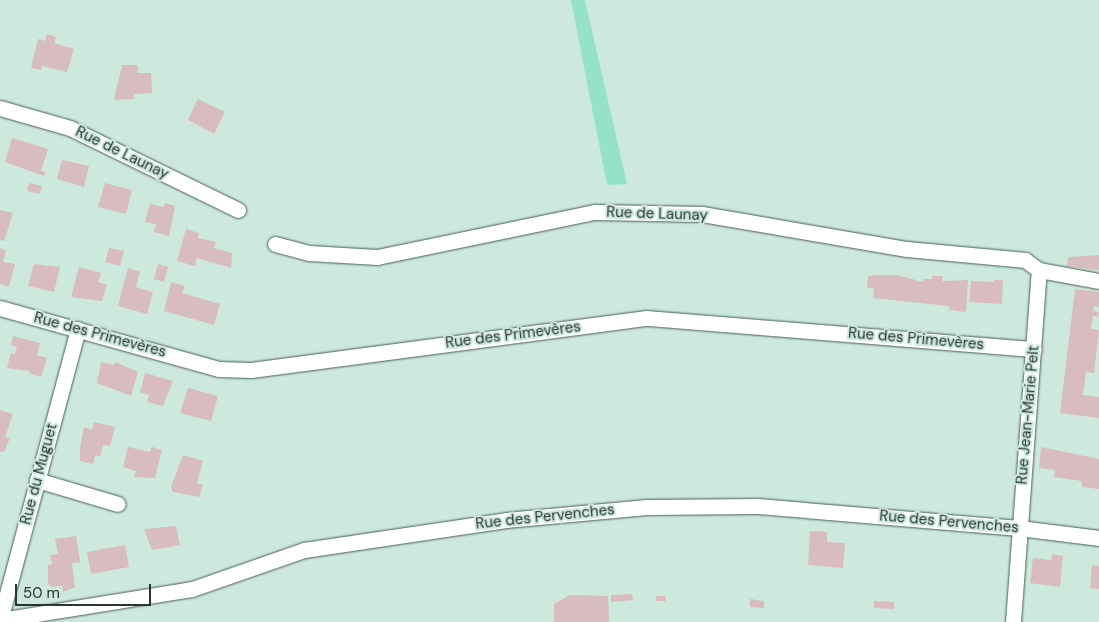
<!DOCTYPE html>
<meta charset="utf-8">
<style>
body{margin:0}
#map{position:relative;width:1099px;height:622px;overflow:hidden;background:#cde8dd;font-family:"DM Sans",sans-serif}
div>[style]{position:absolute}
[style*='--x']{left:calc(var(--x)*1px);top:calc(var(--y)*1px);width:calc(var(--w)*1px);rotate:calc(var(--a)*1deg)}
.green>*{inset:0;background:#96e2c6}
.building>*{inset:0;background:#d8bcbf}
.roads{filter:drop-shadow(0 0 1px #465e55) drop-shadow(0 0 1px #465e55)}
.street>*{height:15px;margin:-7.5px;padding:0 7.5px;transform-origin:7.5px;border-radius:7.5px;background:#fff}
span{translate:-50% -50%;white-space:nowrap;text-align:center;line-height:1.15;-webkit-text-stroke:4px #cde8dd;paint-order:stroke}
.street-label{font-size:15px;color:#2a3430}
.scale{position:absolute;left:15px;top:584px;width:136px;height:22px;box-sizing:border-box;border:2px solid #2a3430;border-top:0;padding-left:6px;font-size:15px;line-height:18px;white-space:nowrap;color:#2a3430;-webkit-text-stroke:4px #cde8dd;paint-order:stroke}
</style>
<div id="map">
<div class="green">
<div style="clip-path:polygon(571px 0,585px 0,627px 184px,607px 185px)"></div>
</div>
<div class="building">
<div style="clip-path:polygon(47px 34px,56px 37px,54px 43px,74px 49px,67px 72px,42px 66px,41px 70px,31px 68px,38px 39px,45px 41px)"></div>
<div style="clip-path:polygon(122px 65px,138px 65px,138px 73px,151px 73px,152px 93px,134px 94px,134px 99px,114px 100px)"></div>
<div style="clip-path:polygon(198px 99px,225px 112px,214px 134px,188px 120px)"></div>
<div style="clip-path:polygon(12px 138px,48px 149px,41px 171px,46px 172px,44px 176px,5px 162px)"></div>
<div style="clip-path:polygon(62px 160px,89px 166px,84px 187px,57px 179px)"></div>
<div style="clip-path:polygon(29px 183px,42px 186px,40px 194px,27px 191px)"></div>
<div style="clip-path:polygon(105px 183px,132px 190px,126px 214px,98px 207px)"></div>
<div style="clip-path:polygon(165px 203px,175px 206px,169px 236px,154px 232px,156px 224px,145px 222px,150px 204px,164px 207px)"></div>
<div style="clip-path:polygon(0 210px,13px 213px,4px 241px,0 240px)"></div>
<div style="clip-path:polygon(186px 229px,199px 233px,198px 238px,216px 242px,214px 248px,232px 253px,231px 268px,197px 258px,195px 266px,177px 261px)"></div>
<div style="clip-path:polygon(0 248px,6px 250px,3px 262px,15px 264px,9px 287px,0 284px)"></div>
<div style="clip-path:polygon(109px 248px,124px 251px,120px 266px,105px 262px)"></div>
<div style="clip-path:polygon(1099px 255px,1099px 270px,1067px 266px,1068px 257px)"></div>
<div style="clip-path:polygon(34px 264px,60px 267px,54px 292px,28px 286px)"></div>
<div style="clip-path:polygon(158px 264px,168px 267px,164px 282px,154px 279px)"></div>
<div style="clip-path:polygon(79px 267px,101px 273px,98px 282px,107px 285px,102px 301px,71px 297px)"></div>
<div style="clip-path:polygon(128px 268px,140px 272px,136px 287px,153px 292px,147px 314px,118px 306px)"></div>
<div style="clip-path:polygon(875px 275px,897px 275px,923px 282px,923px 279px,932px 279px,932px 276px,943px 276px,942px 281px,968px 280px,966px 312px,949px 310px,949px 306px,873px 298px,874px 288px,867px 288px,868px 276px)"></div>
<div style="clip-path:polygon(994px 280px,1003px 280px,1002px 304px,969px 302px,971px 281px,994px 282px)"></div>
<div style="clip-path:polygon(171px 282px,185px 286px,182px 293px,220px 304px,214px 325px,164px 311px)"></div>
<div style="clip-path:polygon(1075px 289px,1099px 292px,1099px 307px,1094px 306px,1093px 311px,1099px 312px,1098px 317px,1093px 316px,1091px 329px,1099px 330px,1094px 373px,1086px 372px,1083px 395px,1099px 397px,1099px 418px,1060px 413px)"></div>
<div style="clip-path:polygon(13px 336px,40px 343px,37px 355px,47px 358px,41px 377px,29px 373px,29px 371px,7px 368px,11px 353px,15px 354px,17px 347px,11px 345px)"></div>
<div style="clip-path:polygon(101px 362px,114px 365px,115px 362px,138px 372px,131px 396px,97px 383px)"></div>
<div style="clip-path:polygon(145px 373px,173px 381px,163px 406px,147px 402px,149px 395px,140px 392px)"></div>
<div style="clip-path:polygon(188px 388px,218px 396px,211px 421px,180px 413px)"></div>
<div style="clip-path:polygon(0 410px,13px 414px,5px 437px,10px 438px,4px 452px,0 451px)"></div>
<div style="clip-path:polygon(94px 422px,115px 427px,110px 446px,103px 445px,100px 457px,95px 455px,93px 464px,80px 461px,80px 449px,84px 427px,92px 430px)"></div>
<div style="clip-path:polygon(128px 447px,150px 452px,152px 447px,162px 450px,155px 478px,134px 477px,136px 471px,123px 467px)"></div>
<div style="clip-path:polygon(1041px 447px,1099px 459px,1099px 489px,1082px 487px,1082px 481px,1054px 477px,1055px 470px,1039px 468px)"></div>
<div style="clip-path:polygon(183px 455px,203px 461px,197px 483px,203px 485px,199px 497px,173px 492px,171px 487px)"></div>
<div style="clip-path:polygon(176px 526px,180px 545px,152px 550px,144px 529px)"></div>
<div style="clip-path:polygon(810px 531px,827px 532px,827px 542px,845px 543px,843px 568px,808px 565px)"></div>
<div style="clip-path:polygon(76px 536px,80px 562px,72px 563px,75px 587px,63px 592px,62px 586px,52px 587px,48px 584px,48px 565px,52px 564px,50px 555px,58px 554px,55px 539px)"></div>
<div style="clip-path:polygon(125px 545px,129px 567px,91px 574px,87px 552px)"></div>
<div style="clip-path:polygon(1052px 554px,1063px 556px,1060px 587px,1030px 583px,1033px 558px,1051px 560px)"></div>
<div style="clip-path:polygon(1092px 565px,1099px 566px,1099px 589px,1090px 588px)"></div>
<div style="clip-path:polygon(632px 594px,633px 600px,611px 602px,611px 595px)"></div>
<div style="clip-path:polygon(570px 595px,608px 596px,609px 622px,554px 622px,554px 604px)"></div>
<div style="clip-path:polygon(656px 596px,665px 596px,666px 601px,656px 601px)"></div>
<div style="clip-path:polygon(750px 599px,764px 601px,764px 608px,750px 607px)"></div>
<div style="clip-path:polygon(874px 601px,894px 602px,894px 609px,874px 608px)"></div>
</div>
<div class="roads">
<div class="street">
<div style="--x:0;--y:108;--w:73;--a:15.9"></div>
<div style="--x:70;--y:128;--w:187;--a:26"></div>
<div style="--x:275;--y:244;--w:35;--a:15"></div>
<div style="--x:309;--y:253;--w:68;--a:3.4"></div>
<div style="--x:377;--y:257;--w:223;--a:-11.7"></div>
<div style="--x:595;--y:212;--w:107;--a:1.1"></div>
<div style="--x:702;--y:214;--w:208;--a:9.7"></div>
<div style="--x:907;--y:249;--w:119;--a:5.3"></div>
<div style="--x:1025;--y:260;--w:17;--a:36"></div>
<div style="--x:1039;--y:270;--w:61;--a:10.4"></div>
<div style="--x:0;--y:308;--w:227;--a:15.6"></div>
<div style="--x:219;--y:369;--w:32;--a:2"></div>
<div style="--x:251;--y:370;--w:399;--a:-7.5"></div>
<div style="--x:647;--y:318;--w:388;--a:4.6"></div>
<div style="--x:37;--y:480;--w:84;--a:16.5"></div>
<div style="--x:0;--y:620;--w:194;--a:-9.2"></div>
<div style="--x:192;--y:589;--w:119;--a:-19.2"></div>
<div style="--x:304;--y:550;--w:204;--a:-8.4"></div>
<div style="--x:506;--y:520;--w:141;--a:-5.3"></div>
<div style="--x:646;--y:507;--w:112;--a:-0.5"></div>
<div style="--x:758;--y:506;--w:262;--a:4.8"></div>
<div style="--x:1019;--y:528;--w:81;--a:7.1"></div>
<div style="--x:0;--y:620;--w:301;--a:-75"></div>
<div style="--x:1013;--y:622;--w:353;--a:-85.8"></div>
</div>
</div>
<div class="street-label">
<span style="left:122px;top:153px;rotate:26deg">Rue de Launay</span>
<span style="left:657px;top:214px;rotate:2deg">Rue de Launay</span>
<span style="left:100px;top:335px;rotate:15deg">Rue des Primevères</span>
<span style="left:513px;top:335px;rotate:-7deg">Rue des Primevères</span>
<span style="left:916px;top:339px;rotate:5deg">Rue des Primevères</span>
<span style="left:1028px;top:415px;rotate:-85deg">Rue Jean-Marie Pelt</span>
<span style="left:39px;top:474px;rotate:-75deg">Rue du Muguet</span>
<span style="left:545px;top:517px;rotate:-6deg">Rue des Pervenches</span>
<span style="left:949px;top:522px;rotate:5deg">Rue des Pervenches</span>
</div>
<div class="scale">50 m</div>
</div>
